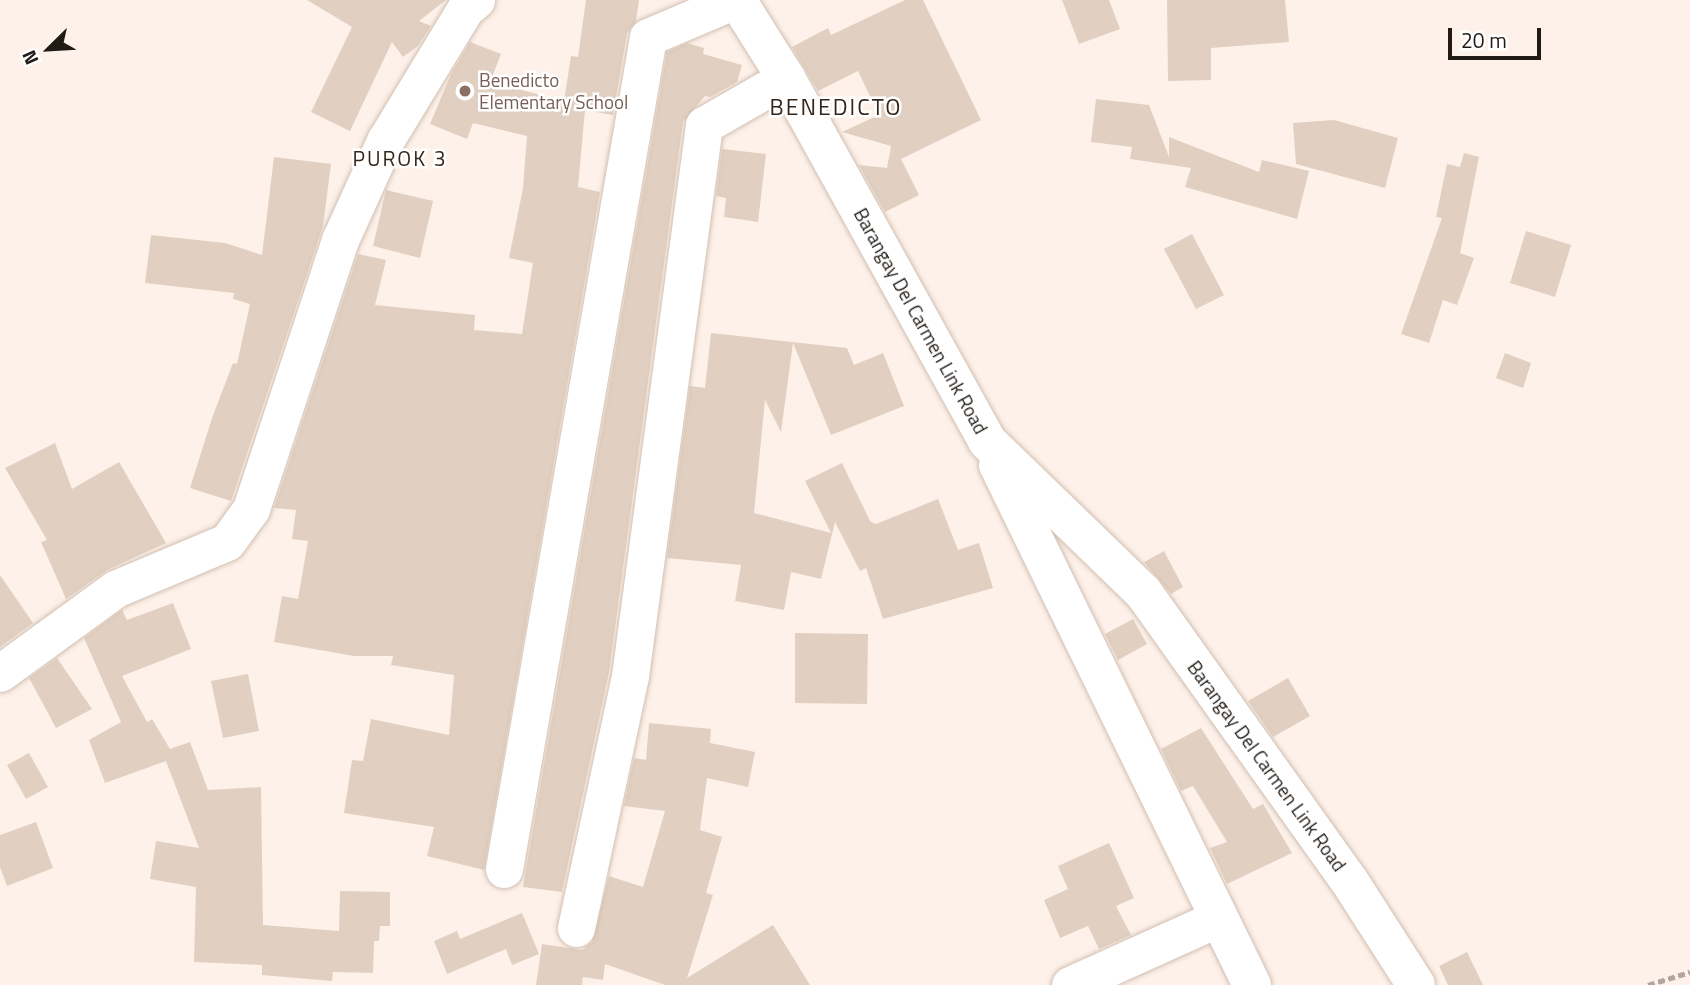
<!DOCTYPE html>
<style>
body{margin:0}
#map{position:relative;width:1690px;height:985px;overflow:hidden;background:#fdf1e9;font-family:"Titillium Web",sans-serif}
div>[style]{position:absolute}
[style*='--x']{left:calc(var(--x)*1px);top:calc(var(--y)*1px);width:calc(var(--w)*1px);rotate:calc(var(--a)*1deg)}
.building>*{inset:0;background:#e1d0c1}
.path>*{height:4.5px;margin-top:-2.25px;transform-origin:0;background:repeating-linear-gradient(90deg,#b1a7a0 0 7px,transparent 0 10.5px)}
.roads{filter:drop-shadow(0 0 2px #d1bfb1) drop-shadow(0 0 2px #d1bfb1)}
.minor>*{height:37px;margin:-18.5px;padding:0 18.5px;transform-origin:18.5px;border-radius:18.5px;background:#fff}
.tertiary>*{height:38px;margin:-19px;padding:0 19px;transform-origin:19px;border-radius:19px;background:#fff}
.dots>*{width:19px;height:19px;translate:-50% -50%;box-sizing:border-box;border:4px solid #fff;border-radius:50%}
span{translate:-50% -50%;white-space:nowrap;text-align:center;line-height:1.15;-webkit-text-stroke:5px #fff;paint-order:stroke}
.education-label{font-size:19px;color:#785e54}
.left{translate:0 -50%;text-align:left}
.street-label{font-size:19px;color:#211b16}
.neighbourhood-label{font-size:21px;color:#34261b;letter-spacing:2px}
.quarter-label{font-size:23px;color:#34261b;letter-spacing:2px}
.north{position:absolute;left:14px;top:14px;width:70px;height:70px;-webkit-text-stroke:5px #fff;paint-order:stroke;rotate:246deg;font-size:19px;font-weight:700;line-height:28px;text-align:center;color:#211b16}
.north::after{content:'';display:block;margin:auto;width:24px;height:32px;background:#211b16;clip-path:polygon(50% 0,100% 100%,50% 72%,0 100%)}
.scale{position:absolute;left:1448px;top:28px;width:93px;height:32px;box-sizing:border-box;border:4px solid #211b16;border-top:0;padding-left:9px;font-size:21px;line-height:24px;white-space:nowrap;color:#211b16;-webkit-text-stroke:5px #fff;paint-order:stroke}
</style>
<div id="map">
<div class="building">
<div style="clip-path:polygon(307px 0,446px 0,419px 21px,431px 26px,418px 46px,403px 57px,392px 42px,350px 131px,311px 112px,352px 27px)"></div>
<div style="clip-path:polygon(586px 0,639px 0,636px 21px,627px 33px,613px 115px,585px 110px,578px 187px,600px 192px,484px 870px,427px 856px,434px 827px,344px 813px,352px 760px,363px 761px,371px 719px,449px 735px,454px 675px,391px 665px,393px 656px,354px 656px,274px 642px,282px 596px,298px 599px,308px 541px,292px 539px,296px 510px,274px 508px,358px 254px,386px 260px,375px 305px,475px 315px,474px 330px,522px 334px,533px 263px,509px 258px,523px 188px,527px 136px,473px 123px,467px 139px,430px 124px,451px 74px,470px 42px,501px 54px,490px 82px,564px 101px,571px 56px,578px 57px)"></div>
<div style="clip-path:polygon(905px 0,923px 0,981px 120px,901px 159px,919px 195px,885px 212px,859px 165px,887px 168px,891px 146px,842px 132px,879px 115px,858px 71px,818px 91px,792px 47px,828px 28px,831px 35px)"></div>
<div style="clip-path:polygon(1062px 0,1109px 0,1120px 29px,1079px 44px)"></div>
<div style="clip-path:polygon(1167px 0,1285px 0,1289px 42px,1211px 48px,1211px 80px,1168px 81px)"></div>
<div style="clip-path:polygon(687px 43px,704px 48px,703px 54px,742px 65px,737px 82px,710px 97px,705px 96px,683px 122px,609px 672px,562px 892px,523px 887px,667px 52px)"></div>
<div style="clip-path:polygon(1096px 99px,1149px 105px,1169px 157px,1169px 137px,1259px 172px,1262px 160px,1309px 171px,1297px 219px,1185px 187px,1191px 168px,1130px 159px,1132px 147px,1091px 142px)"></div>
<div style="clip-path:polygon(1334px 120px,1398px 138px,1385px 188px,1296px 164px,1293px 123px)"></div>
<div style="clip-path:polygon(722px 149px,766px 154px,758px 222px,724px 217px,726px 198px,716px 196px)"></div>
<div style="clip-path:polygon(1464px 153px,1479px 157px,1460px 253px,1474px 258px,1457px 305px,1443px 300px,1429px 343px,1401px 334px,1442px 218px,1436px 217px,1447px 164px,1460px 167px)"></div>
<div style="clip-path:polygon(274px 157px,331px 164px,323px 226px,231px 501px,190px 488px,212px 418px,233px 363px,237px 364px,250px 304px,233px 299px,234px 293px,145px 283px,151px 235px,225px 243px,262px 255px)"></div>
<div style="clip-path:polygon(386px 190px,433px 201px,420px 258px,373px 246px)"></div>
<div style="clip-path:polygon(1526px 231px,1571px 245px,1555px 297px,1510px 283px)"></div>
<div style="clip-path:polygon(1192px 234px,1224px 295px,1196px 309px,1164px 249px)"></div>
<div style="clip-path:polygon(711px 333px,847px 348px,854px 365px,883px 353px,904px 406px,831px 435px,793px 343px,781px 432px,765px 400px,754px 513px,831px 533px,805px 481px,842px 463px,870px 521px,876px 524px,938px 499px,958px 550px,979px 543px,993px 588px,883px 619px,866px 568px,860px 571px,835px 522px,821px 579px,791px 572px,784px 610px,735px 601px,741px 565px,667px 558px,690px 386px,705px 388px)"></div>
<div style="clip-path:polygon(1505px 353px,1531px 363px,1523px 388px,1496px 378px)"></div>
<div style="clip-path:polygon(55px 443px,72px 489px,119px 462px,166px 543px,107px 570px,66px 599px,41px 542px,47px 540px,5px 468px)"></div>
<div style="clip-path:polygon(1164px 551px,1183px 587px,1171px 594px,1144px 562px)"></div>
<div style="clip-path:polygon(0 575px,33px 623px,0 647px)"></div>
<div style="clip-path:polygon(173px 603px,191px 649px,122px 676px,147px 722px,152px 719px,170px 749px,190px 742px,208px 790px,261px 787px,263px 925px,339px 931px,340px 891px,390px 892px,390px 926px,380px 926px,379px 941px,374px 941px,373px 973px,333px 972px,332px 981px,262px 975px,262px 965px,194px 962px,196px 887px,150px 879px,156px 841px,199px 848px,166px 761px,105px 783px,89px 740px,121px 722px,84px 638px,122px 610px,127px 620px)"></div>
<div style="clip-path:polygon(1133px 619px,1147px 644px,1118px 660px,1105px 634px)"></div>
<div style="clip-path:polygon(795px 633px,868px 634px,867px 704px,795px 703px)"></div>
<div style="clip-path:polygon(57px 658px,92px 709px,56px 728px,29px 678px)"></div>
<div style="clip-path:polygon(248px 674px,259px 731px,223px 738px,211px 681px)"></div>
<div style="clip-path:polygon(1288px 678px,1310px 716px,1273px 737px,1248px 701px)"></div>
<div style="clip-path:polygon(649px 723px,711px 729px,710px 743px,755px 752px,748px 787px,707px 778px,700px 830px,722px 837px,706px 893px,713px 895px,687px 978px,773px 925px,810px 985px,665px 985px,605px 964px,603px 980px,583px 977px,582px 985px,536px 985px,542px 944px,582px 950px,592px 942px,609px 876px,643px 887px,665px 811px,624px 806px,634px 758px,646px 760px)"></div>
<div style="clip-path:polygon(1201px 728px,1253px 809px,1263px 804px,1292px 853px,1227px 884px,1210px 848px,1227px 842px,1193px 786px,1181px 791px,1161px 749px)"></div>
<div style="clip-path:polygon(29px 753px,48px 787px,26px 799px,7px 765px)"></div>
<div style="clip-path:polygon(36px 822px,53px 868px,7px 886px,0 867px,0 835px)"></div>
<div style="clip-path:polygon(1109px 843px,1134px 898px,1116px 906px,1131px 935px,1099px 949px,1088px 926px,1060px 938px,1044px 900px,1068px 889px,1058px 866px)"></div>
<div style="clip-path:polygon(522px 913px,539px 954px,512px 965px,506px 949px,447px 974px,434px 941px,457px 931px,460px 939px)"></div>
<div style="clip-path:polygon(1467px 952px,1483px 985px,1448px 985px,1439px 966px)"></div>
</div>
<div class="path">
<div style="--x:1648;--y:985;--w:44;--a:-17.2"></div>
</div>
<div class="roads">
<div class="minor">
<div style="--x:0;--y:673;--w:142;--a:-36.1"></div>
<div style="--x:115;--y:589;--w:121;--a:-22.8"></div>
<div style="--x:227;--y:542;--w:41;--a:-54"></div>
<div style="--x:251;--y:509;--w:283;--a:-71.7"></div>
<div style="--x:340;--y:240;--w:109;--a:-65.6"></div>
<div style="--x:385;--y:141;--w:156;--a:-58.7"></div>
<div style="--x:466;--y:8;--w:13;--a:-39"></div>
<div style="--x:504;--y:869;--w:844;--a:-80.18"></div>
<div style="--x:648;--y:37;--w:95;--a:-23"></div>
<div style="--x:576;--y:928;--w:258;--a:-77.9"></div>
<div style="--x:630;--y:676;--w:556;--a:-82.35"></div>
<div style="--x:704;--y:125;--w:95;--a:-29.8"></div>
<div style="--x:1070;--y:985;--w:160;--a:-24.3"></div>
</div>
<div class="tertiary">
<div style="--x:737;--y:0;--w:92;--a:57.9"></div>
<div style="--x:786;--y:78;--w:415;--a:61"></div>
<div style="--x:987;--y:441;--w:217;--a:44.1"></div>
<div style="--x:1143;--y:592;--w:356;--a:54.5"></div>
<div style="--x:1350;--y:882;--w:122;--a:57.3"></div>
<div style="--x:998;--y:465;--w:579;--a:63.97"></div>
</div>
</div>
<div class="dots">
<div style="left:465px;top:91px;background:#8d6e63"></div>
</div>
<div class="education-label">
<span class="left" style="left:479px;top:91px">Benedicto<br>Elementary School</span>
</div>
<div class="street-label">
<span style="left:921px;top:321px;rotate:61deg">Barangay Del Carmen Link Road</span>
<span style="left:1267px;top:766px;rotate:54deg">Barangay Del Carmen Link Road</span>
</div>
<div class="neighbourhood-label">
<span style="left:400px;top:158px">PUROK 3</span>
</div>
<div class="quarter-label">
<span style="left:836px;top:107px">BENEDICTO</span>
</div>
<div class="north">N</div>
<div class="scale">20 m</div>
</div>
